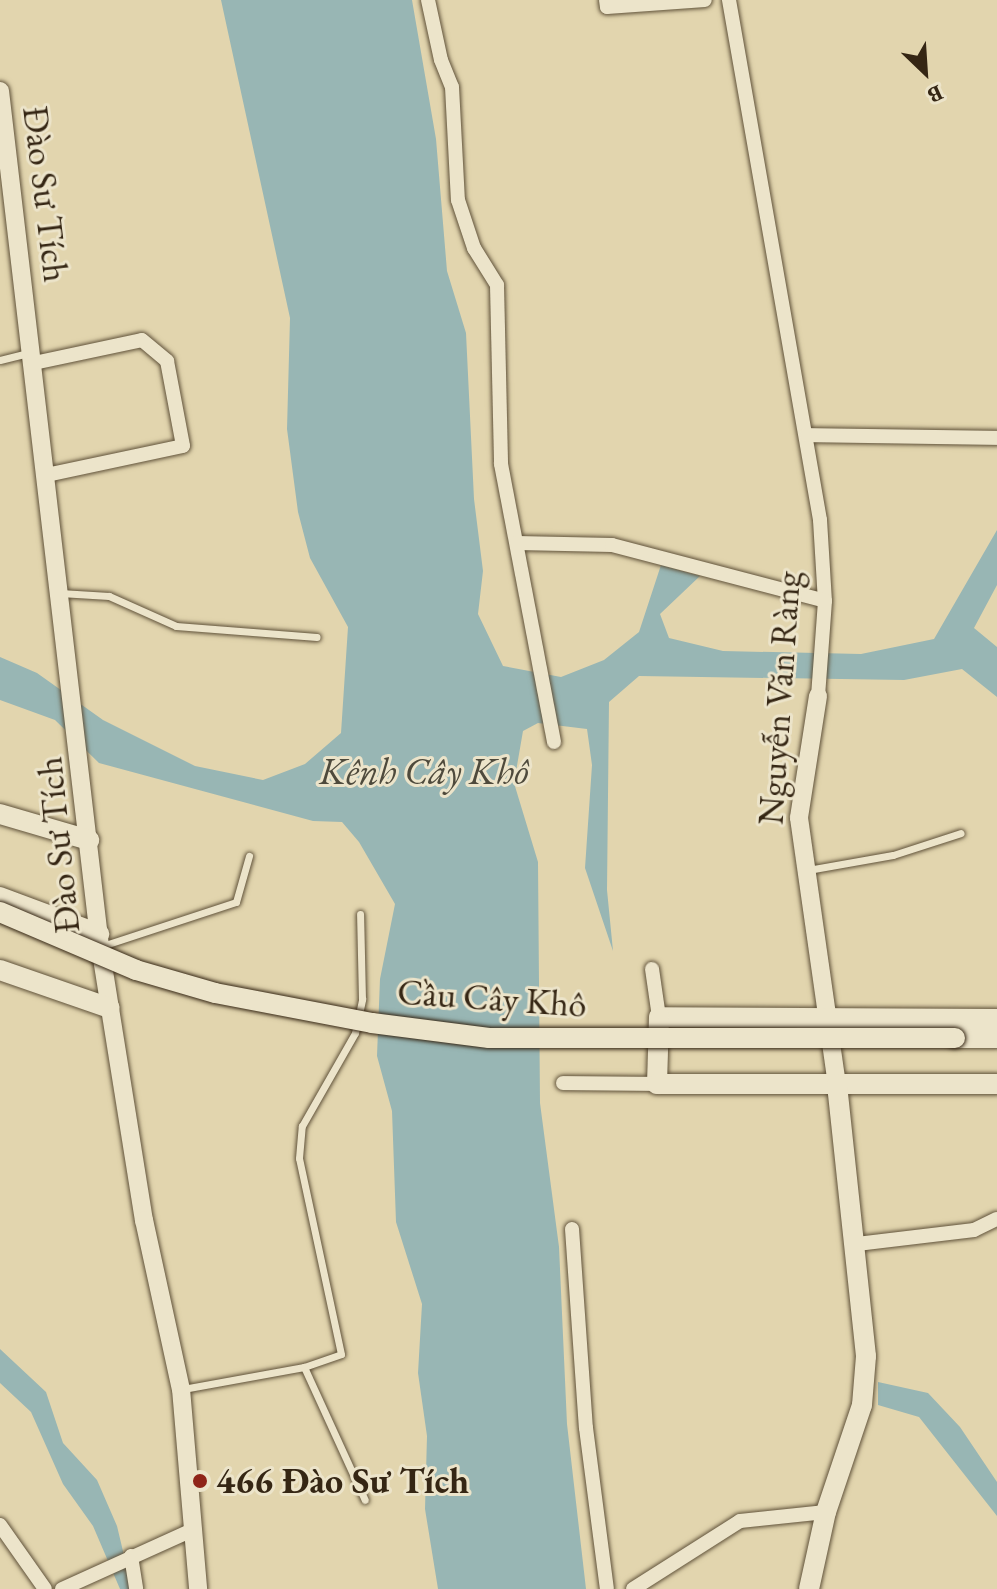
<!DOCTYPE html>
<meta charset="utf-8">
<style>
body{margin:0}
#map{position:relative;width:997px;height:1589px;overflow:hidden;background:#e2d5ae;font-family:"EB Garamond",serif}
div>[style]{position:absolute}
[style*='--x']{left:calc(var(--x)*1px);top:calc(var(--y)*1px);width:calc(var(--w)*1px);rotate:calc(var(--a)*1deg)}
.water>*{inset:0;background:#98b6b4}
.roads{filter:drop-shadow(0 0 2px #60523a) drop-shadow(0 0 2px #60523a)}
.service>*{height:7px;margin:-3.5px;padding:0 3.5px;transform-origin:3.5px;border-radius:3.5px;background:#ece4ca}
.minor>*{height:14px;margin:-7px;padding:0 7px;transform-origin:7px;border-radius:7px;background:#ece4ca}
.tertiary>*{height:18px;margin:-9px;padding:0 9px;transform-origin:9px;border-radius:9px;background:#ece4ca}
.secondary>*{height:20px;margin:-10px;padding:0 10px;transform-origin:10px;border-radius:10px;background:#ece4ca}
.bridges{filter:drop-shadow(0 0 2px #352614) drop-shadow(0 0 2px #352614)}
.secondary-bridge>*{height:20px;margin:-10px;padding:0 10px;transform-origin:10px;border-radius:10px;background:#ece4ca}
.dots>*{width:22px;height:22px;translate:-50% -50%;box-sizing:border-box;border:4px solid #ece4ca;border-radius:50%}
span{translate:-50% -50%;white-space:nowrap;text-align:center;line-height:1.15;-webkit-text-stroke:6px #ece4ca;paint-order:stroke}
.street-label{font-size:36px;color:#352614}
.poi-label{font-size:36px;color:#352614;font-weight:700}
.left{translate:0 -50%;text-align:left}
.water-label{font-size:38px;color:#4e4a3c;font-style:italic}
.north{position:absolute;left:885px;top:32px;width:80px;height:80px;-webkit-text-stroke:6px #ece4ca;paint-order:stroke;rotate:155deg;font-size:22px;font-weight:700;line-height:32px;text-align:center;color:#352614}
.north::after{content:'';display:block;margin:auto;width:28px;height:36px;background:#352614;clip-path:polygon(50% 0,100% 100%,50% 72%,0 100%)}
</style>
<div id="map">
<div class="water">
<div style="clip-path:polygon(221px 0,412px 0,436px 139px,447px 271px,466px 333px,474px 499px,483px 571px,478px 614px,503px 666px,561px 677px,604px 660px,639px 632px,661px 565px,700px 576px,660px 614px,669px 638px,723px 651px,861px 654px,934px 639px,997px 530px,997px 585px,974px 628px,997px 647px,997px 697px,962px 669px,904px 680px,639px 676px,609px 702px,607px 890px,613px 951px,585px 868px,592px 765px,587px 729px,538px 723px,523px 731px,514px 783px,538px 862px,540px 1103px,559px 1247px,567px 1424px,586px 1589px,438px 1589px,425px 1509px,427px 1436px,418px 1373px,422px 1304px,396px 1222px,392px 1111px,377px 1056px,380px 979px,395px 904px,359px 842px,342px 822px,313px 821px,99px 763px,55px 720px,0 700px,0 657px,37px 673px,103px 720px,195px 766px,263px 780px,305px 764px,341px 733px,348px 627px,310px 558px,298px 512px,287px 429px,290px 318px)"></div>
<div style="clip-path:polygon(0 1349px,46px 1392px,63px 1443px,97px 1480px,117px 1526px,132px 1589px,120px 1589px,93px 1526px,63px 1484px,31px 1412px,0 1383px)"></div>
<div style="clip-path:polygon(878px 1382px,928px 1393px,960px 1427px,997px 1482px,997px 1516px,919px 1417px,878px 1405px)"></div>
</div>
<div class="roads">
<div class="service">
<div style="--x:0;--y:360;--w:32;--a:-14"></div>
<div style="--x:60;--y:593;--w:49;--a:3.5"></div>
<div style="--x:109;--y:596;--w:73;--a:24.1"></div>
<div style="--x:176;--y:626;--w:141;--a:4.5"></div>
<div style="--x:808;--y:870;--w:86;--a:-10"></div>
<div style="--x:893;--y:855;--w:71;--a:-17.9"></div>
<div style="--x:102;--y:946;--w:141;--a:-18.2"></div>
<div style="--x:236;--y:902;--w:48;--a:-74.2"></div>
<div style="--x:304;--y:1367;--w:146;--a:65.4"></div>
<div style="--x:183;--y:1389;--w:123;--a:-10.3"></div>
<div style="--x:304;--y:1367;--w:39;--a:-19"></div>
<div style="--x:341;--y:1354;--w:200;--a:-102.1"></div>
<div style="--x:299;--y:1158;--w:32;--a:-85"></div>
<div style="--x:302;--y:1126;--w:107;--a:-60.3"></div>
<div style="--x:355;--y:1033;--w:35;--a:-78"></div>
<div style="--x:362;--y:999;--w:85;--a:-91.3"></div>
</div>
<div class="minor">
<div style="--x:428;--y:0;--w:61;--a:77.8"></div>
<div style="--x:441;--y:60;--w:29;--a:68"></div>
<div style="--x:452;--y:87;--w:113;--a:87"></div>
<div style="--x:458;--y:200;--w:51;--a:71.6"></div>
<div style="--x:474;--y:248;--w:44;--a:58.1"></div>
<div style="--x:497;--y:285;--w:179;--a:88.7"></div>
<div style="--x:501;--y:464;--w:283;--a:79.2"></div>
<div style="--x:606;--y:0;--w:7;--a:82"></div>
<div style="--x:607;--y:7;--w:98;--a:-4.1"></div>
<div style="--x:729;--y:0;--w:528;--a:80.07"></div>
<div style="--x:820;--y:520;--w:81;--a:86.5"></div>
<div style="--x:825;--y:601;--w:95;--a:94.2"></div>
<div style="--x:34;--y:363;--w:110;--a:-12"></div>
<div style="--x:142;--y:340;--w:33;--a:40"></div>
<div style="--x:167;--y:361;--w:86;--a:79.3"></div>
<div style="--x:183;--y:446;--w:139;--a:168"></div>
<div style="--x:807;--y:435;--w:190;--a:0.9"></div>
<div style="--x:517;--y:543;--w:95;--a:1.2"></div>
<div style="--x:612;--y:545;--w:220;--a:14.7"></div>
<div style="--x:652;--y:969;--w:49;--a:81.7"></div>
<div style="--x:563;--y:1083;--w:94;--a:0.6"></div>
<div style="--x:572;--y:1229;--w:199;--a:86"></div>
<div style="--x:586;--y:1428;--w:162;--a:82.6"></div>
<div style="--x:857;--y:1244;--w:118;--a:-6.8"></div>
<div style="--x:974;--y:1230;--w:25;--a:-26"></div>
<div style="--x:0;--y:1525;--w:78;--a:54.9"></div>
<div style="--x:131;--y:1556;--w:33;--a:81"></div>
<div style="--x:62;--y:1589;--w:141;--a:-24.4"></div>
<div style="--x:633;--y:1589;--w:127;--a:-32.4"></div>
<div style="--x:740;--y:1521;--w:86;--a:-6"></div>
</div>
<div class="tertiary">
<div style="--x:0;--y:91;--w:861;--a:83.33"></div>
<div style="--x:100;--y:946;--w:278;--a:80.9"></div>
<div style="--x:144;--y:1220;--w:173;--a:77.7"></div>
<div style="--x:181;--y:1389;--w:201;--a:85.1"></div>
<div style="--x:818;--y:696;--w:123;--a:98.9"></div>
<div style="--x:799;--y:818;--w:270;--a:81.9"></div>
</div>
<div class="secondary">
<div style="--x:0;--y:814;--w:93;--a:16.3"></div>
<div style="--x:0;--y:897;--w:106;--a:20.5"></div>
<div style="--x:0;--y:970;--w:116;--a:19.1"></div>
<div style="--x:997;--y:1019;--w:338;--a:-179.7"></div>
<div style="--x:659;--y:1017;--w:67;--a:91.7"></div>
<div style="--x:657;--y:1084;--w:340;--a:0"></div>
<div style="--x:955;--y:1038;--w:42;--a:0"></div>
<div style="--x:809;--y:1589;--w:79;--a:-77.6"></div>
<div style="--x:826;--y:1512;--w:113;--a:-71.4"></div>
<div style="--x:862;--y:1405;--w:49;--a:-85.3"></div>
<div style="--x:866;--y:1356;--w:273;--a:-96.1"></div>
</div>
</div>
<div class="bridges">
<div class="secondary-bridge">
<div style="--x:0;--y:912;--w:148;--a:23.1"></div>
<div style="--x:136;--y:970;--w:82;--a:16.2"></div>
<div style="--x:215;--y:993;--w:160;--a:10.8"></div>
<div style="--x:372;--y:1023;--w:118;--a:7.3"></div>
<div style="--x:489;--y:1038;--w:466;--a:0"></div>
</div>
</div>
<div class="dots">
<div style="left:200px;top:1481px;background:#8f2418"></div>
</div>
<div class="street-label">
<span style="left:46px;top:194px;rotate:83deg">Đào Sư Tích</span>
<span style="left:779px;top:698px;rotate:-86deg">Nguyễn Văn Ràng</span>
<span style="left:58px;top:845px;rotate:-96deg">Đào Sư Tích</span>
<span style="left:492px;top:998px;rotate:4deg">Cầu Cây Khô</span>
</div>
<div class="poi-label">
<span class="left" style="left:216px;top:1481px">466 Đào Sư Tích</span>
</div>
<div class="water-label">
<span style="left:424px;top:771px">Kênh Cây Khô</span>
</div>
<div class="north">B</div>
</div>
